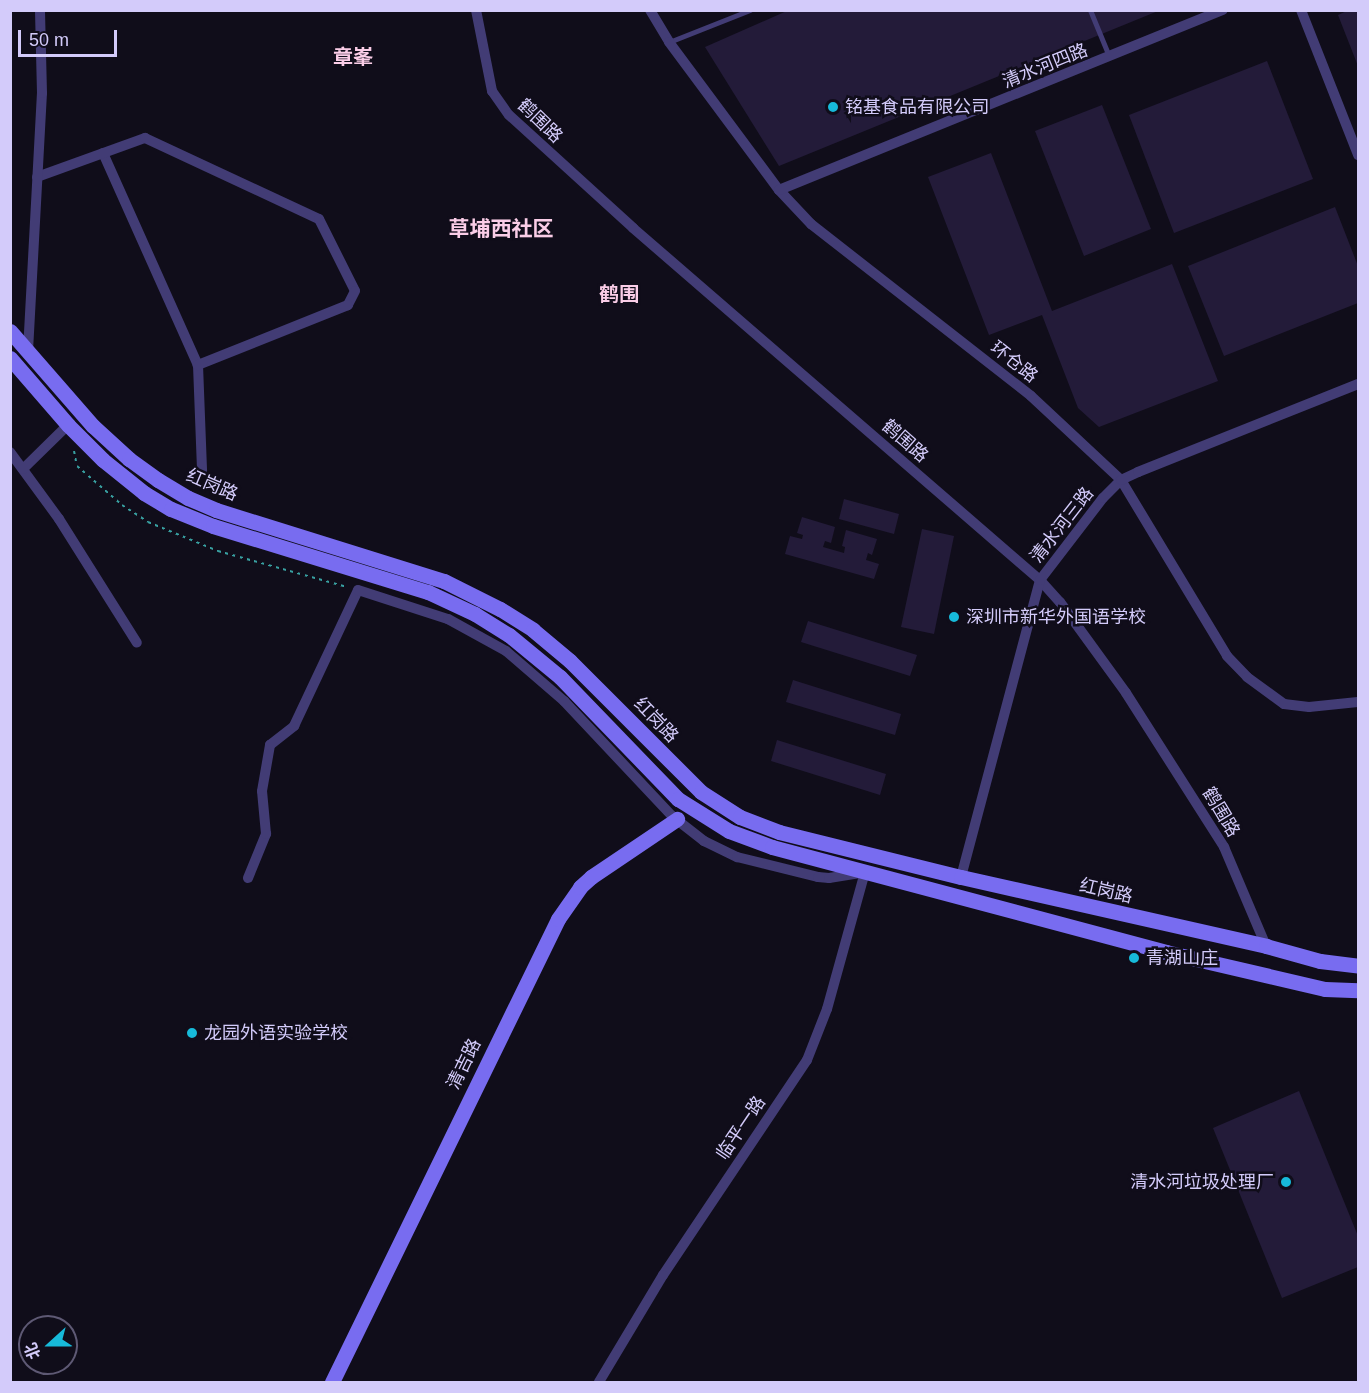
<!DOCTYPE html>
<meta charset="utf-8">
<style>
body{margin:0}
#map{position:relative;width:1369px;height:1393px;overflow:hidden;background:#100d1a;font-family:Arial,"Noto Sans SC",sans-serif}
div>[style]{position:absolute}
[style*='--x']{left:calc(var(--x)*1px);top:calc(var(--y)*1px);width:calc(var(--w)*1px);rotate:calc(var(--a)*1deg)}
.building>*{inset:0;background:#231b39}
.path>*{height:2px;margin-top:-1px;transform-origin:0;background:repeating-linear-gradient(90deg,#38a0a1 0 3px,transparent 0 7.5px)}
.lane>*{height:5px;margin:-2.5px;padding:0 2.5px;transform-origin:2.5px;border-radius:2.5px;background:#423c75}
.street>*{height:10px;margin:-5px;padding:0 5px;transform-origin:5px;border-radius:5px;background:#423c75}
.secondary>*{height:15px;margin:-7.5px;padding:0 7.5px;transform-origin:7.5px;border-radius:7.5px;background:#786cf0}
.dots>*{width:16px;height:16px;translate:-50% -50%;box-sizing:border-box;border:3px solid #100d1a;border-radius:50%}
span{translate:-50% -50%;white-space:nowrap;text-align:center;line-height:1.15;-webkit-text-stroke:5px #100d1a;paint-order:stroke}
.street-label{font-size:18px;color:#d3cbfa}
.poi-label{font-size:18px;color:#d3cbfa}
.left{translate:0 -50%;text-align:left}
.right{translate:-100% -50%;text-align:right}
.neighbourhood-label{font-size:20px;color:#facde7;font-weight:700}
.quarter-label{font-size:21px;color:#facde7;font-weight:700}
.frame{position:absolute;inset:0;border:12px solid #d3cbfa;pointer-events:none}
.north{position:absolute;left:18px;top:1315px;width:60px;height:60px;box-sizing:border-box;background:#100d1a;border:2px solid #5e5974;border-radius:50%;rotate:249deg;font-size:16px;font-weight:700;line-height:24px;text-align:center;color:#d3cbfa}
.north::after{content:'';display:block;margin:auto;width:21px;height:27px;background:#17bada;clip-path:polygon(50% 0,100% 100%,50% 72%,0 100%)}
.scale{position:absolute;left:18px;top:30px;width:99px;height:27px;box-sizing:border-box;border:3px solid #d3cbfa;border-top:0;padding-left:8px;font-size:18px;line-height:21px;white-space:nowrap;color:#d3cbfa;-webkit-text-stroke:4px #100d1a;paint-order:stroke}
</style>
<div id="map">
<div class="building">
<div style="clip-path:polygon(789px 10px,1158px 10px,1158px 11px,779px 166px,705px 47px)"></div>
<div style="clip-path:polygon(1349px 10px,1358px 10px,1358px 66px,1338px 15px)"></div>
<div style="clip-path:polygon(1267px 61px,1313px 179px,1174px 233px,1129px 115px)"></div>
<div style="clip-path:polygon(1102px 105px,1151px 229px,1084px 256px,1035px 131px)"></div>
<div style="clip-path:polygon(991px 153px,1052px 311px,1172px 264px,1218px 381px,1099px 427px,1078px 408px,1042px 315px,989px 335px,928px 177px)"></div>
<div style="clip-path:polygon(1335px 207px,1358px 266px,1358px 303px,1224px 356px,1188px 266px)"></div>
<div style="clip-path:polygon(844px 499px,899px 514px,894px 534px,839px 519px)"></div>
<div style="clip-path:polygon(802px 517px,835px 527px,831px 543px,825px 541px,823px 547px,844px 553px,845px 547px,842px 546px,846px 530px,877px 539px,872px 555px,868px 553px,866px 560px,879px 564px,874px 579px,785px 554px,790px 536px,802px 539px,803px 535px,797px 533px)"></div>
<div style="clip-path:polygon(922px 529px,954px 536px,934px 634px,901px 627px)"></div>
<div style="clip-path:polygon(808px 621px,917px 655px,910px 676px,801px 642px)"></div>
<div style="clip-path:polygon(793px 680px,901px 714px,895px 735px,786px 702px)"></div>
<div style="clip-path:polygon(777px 740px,886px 774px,880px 795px,771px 761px)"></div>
<div style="clip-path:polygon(1299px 1091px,1358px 1236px,1358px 1267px,1282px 1298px,1213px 1128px)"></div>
</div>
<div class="path">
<div style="--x:74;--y:451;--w:15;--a:79"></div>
<div style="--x:77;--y:466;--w:60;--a:40.9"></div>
<div style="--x:122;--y:505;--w:31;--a:33"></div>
<div style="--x:148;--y:522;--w:76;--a:22.5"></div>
<div style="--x:218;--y:551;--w:134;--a:15.6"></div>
</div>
<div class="lane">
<div style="--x:1090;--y:10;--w:50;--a:67.6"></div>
<div style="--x:669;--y:42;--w:87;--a:-21.6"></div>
</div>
<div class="street">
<div style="--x:476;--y:10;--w:83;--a:78.8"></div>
<div style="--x:492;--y:91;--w:29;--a:55"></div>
<div style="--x:509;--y:115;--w:168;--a:42.3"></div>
<div style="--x:633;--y:228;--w:538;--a:40.86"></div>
<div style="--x:1040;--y:580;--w:30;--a:48"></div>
<div style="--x:1060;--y:602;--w:112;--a:54"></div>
<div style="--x:1126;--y:693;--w:183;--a:57.5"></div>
<div style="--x:1224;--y:847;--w:108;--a:67"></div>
<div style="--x:650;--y:10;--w:37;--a:59"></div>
<div style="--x:669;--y:42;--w:184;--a:53.4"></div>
<div style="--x:779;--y:190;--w:47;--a:46.7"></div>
<div style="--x:811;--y:224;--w:279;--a:38"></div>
<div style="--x:1031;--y:396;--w:123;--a:43"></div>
<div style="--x:1121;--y:480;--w:205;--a:58.9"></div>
<div style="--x:1227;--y:656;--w:29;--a:46"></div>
<div style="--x:1247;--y:677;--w:46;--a:36.1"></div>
<div style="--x:1284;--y:704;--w:25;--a:7"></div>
<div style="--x:1309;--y:707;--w:49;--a:-5.8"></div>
<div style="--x:1301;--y:10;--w:156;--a:68.5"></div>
<div style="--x:103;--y:153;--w:232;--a:65.9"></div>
<div style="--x:198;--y:365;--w:106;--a:87.8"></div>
<div style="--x:37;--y:177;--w:115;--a:-19.9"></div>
<div style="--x:145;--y:138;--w:192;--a:25"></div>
<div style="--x:319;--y:219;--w:80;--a:63.4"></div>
<div style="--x:355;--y:291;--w:16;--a:117"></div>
<div style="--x:348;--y:305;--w:162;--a:158.2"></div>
<div style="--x:779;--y:190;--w:479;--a:-22.1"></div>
<div style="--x:28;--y:351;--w:258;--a:-86.9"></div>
<div style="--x:42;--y:93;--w:83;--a:-91.4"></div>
<div style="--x:10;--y:452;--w:83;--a:53.8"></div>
<div style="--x:59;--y:519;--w:146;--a:57.8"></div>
<div style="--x:23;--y:469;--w:63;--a:-44.4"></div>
<div style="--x:961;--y:877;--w:307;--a:-75.1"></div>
<div style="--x:1040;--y:580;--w:103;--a:-52.5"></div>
<div style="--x:1103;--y:498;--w:25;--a:-45"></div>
<div style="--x:1121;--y:480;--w:19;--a:-25"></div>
<div style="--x:1138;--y:472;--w:237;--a:-21.8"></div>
<div style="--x:248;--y:878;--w:48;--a:-67.8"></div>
<div style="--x:266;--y:834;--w:43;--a:-95.3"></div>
<div style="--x:262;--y:791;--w:47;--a:-80.1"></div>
<div style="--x:270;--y:745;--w:31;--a:-38"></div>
<div style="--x:294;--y:726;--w:150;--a:-64.8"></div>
<div style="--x:358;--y:590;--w:95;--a:17.9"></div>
<div style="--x:448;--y:619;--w:66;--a:28.9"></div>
<div style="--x:506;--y:651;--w:77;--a:40.8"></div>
<div style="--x:564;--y:701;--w:158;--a:46.8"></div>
<div style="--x:672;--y:816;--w:41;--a:38"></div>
<div style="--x:704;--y:841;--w:37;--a:26"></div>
<div style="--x:737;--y:857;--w:83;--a:13.9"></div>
<div style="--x:818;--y:877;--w:11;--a:5"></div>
<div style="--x:829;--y:878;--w:36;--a:-9"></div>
<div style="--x:865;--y:872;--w:142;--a:105.5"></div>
<div style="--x:827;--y:1009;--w:55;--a:111.4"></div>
<div style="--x:807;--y:1060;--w:259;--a:123.8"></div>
<div style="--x:663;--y:1275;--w:125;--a:120.9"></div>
</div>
<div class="secondary">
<div style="--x:10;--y:331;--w:126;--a:48.9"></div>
<div style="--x:93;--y:426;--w:49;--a:42.5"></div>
<div style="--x:129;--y:459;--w:36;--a:36"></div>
<div style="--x:158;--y:480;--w:35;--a:31"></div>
<div style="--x:188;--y:498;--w:30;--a:23"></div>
<div style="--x:216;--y:510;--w:239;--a:17.3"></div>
<div style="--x:444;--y:581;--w:63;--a:26.6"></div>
<div style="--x:500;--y:609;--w:39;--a:32"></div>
<div style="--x:533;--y:630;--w:48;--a:40"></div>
<div style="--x:570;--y:661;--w:185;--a:45"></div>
<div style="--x:701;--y:792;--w:46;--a:32.7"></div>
<div style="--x:740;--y:817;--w:42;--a:21"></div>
<div style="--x:779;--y:832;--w:187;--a:13.9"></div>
<div style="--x:961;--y:877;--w:313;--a:12.7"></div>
<div style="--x:1266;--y:946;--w:56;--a:15.5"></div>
<div style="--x:1320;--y:961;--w:38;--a:7"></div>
<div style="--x:10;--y:358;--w:89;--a:49.1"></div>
<div style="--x:68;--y:425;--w:49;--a:45"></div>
<div style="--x:103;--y:460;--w:53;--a:38.8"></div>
<div style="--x:144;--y:493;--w:31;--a:31"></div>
<div style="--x:171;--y:509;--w:45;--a:22"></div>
<div style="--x:213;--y:526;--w:225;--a:17.1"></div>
<div style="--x:428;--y:592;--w:52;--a:25.1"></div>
<div style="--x:475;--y:614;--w:40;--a:32"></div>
<div style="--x:509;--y:635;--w:66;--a:39.5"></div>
<div style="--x:560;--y:677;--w:170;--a:46"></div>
<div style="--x:678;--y:799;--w:60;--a:32.1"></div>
<div style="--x:729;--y:831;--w:46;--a:20.4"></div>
<div style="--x:772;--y:847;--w:408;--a:14.9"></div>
<div style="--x:1166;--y:952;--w:163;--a:13.1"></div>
<div style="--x:1325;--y:989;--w:33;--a:2"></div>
<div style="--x:332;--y:1382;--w:515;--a:-63.98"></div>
<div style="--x:558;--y:919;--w:39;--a:-55"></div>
<div style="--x:580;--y:887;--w:15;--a:-42"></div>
<div style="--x:591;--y:877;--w:104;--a:-34"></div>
</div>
<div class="dots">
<div style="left:833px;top:107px;background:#17bada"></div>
<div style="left:954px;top:617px;background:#17bada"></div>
<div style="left:1134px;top:958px;background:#17bada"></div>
<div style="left:192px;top:1033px;background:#17bada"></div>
<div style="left:1286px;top:1182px;background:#17bada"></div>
</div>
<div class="street-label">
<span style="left:1045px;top:66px;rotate:-22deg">清水河四路</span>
<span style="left:540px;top:121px;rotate:44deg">鹤围路</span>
<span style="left:1014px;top:362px;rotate:38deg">环仓路</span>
<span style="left:905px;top:441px;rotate:41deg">鹤围路</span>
<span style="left:212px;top:485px;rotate:23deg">红岗路</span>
<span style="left:1062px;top:525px;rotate:-52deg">清水河三路</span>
<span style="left:656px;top:720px;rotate:46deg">红岗路</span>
<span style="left:1221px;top:812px;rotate:59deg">鹤围路</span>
<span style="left:1106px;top:891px;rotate:13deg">红岗路</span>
<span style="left:464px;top:1064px;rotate:-64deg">清吉路</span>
<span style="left:741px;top:1128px;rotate:-56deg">临平一路</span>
</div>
<div class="poi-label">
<span class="left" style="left:845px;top:107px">铭基食品有限公司</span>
<span class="left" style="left:966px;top:617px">深圳市新华外国语学校</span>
<span class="left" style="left:1146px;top:958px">青湖山庄</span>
<span class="left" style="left:204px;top:1033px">龙园外语实验学校</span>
<span class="right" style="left:1274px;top:1182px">清水河垃圾处理厂</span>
</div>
<div class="neighbourhood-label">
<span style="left:353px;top:57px">章峯</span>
<span style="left:619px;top:294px">鹤围</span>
</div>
<div class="quarter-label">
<span style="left:501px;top:229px">草埔西社区</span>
</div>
<div class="frame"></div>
<div class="north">北</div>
<div class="scale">50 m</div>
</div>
